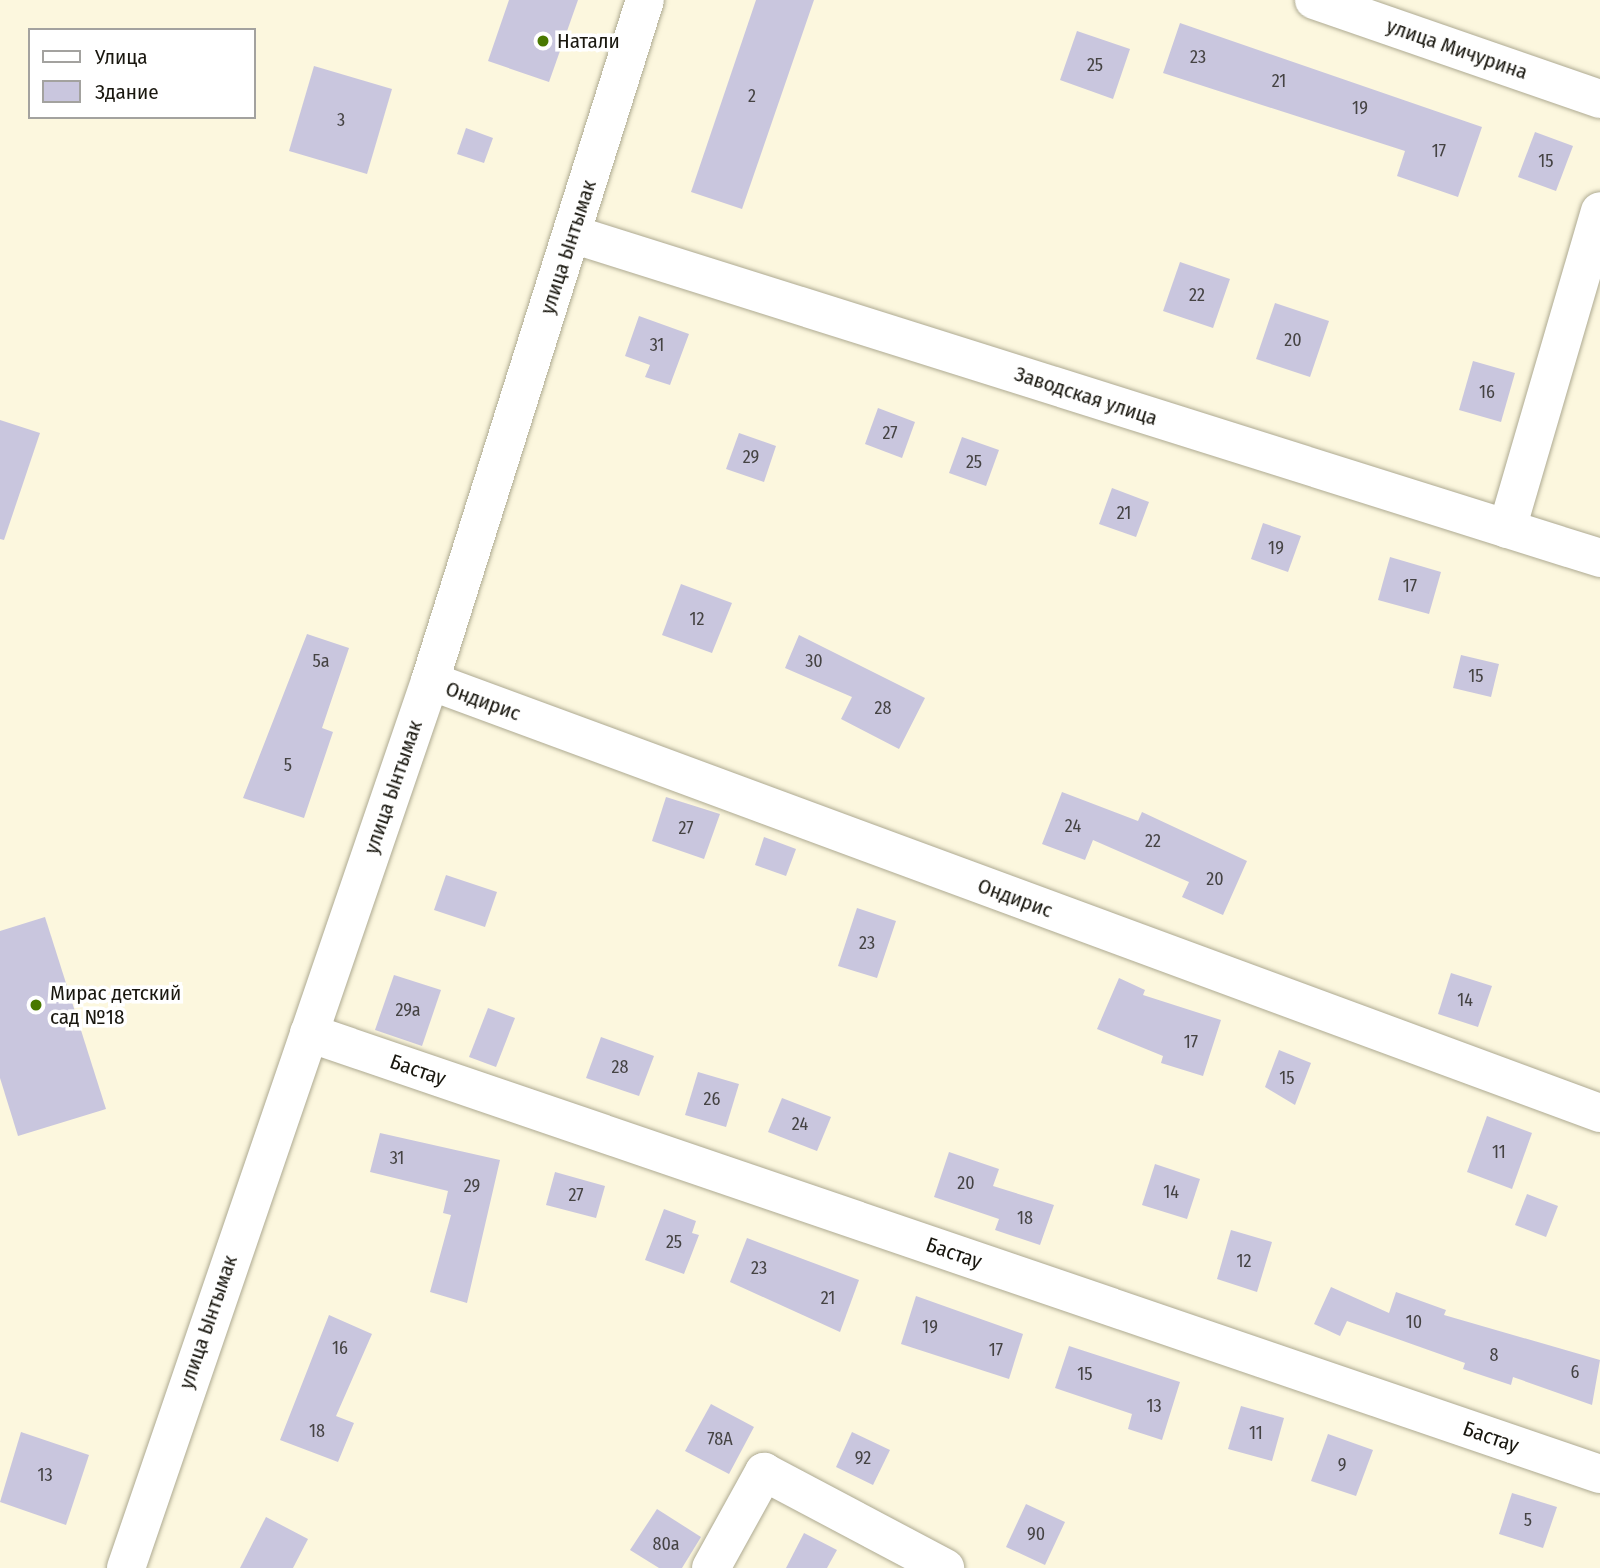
<!DOCTYPE html>
<meta charset="utf-8">
<style>
body{margin:0}
#map{position:relative;width:1600px;height:1568px;overflow:hidden;background:#fcf7de;font-family:"Fira Sans Condensed",sans-serif}
div>[style]{position:absolute}
[style*='--x']{left:calc(var(--x)*1px);top:calc(var(--y)*1px);width:calc(var(--w)*1px);rotate:calc(var(--a)*1deg)}
.building>*{inset:0;background:#c9c6de}
.roads{filter:drop-shadow(0 0 2px #aeaa92) drop-shadow(0 0 2px #aeaa92)}
.minor>*{height:38px;margin:-19px;padding:0 19px;transform-origin:19px;border-radius:19px;background:#fff}
.dots>*{width:19px;height:19px;translate:-50% -50%;box-sizing:border-box;border:4px solid #fff;border-radius:50%}
span{translate:-50% -50%;white-space:nowrap;text-align:center;line-height:1.15;-webkit-text-stroke:7px #fff;paint-order:stroke}
.number-label{font-size:18px;color:#454343}
.number-label span{-webkit-text-stroke-width:0}
.poi-label{font-size:21px;color:#19170f}
.left{translate:0 -50%;text-align:left}
.street-label{font-size:21px;color:#19170f}
.legend{position:absolute;left:28px;top:28px;width:228px;height:91px;box-sizing:border-box;background:#fff;border:2px solid #a3a29f;margin:0;padding:9px 12px;list-style:none;font-size:21px;color:#19170f}
.legend li{display:flex;align-items:center;gap:14px;height:35px}
.legend b{width:35px;border:2px solid #a3a29f}
</style>
<div id="map">
<div class="building">
<div style="clip-path:polygon(509px 0,578px 0,549px 82px,488px 61px)"></div>
<div style="clip-path:polygon(756px 0,814px 0,742px 209px,691px 192px)"></div>
<div style="clip-path:polygon(1180px 23px,1482px 127px,1458px 197px,1397px 176px,1405px 151px,1163px 73px)"></div>
<div style="clip-path:polygon(1077px 31px,1130px 49px,1113px 99px,1060px 80px)"></div>
<div style="clip-path:polygon(314px 66px,392px 89px,367px 174px,289px 151px)"></div>
<div style="clip-path:polygon(466px 128px,493px 138px,484px 163px,457px 154px)"></div>
<div style="clip-path:polygon(1535px 132px,1573px 146px,1556px 191px,1518px 177px)"></div>
<div style="clip-path:polygon(1180px 262px,1230px 279px,1213px 328px,1163px 311px)"></div>
<div style="clip-path:polygon(1275px 303px,1329px 321px,1310px 377px,1256px 359px)"></div>
<div style="clip-path:polygon(639px 316px,689px 334px,670px 385px,645px 377px,650px 365px,625px 356px)"></div>
<div style="clip-path:polygon(1473px 361px,1515px 373px,1501px 422px,1459px 410px)"></div>
<div style="clip-path:polygon(878px 408px,915px 422px,902px 458px,865px 444px)"></div>
<div style="clip-path:polygon(0 420px,40px 433px,4px 540px,0 539px)"></div>
<div style="clip-path:polygon(739px 433px,776px 446px,764px 482px,726px 469px)"></div>
<div style="clip-path:polygon(962px 437px,999px 450px,986px 486px,949px 473px)"></div>
<div style="clip-path:polygon(1112px 488px,1149px 502px,1136px 537px,1099px 524px)"></div>
<div style="clip-path:polygon(1263px 523px,1301px 536px,1288px 572px,1251px 559px)"></div>
<div style="clip-path:polygon(1390px 557px,1441px 572px,1429px 614px,1378px 600px)"></div>
<div style="clip-path:polygon(681px 584px,732px 603px,712px 653px,662px 635px)"></div>
<div style="clip-path:polygon(307px 634px,349px 648px,322px 728px,333px 732px,304px 818px,243px 798px)"></div>
<div style="clip-path:polygon(799px 635px,925px 698px,899px 749px,841px 719px,852px 697px,785px 668px)"></div>
<div style="clip-path:polygon(1461px 655px,1499px 664px,1491px 697px,1453px 688px)"></div>
<div style="clip-path:polygon(1062px 792px,1138px 821px,1142px 812px,1247px 861px,1223px 915px,1182px 897px,1189px 882px,1093px 840px,1085px 860px,1042px 844px)"></div>
<div style="clip-path:polygon(666px 797px,720px 814px,704px 859px,652px 841px)"></div>
<div style="clip-path:polygon(764px 837px,796px 849px,786px 876px,755px 865px)"></div>
<div style="clip-path:polygon(446px 875px,497px 892px,485px 927px,434px 910px)"></div>
<div style="clip-path:polygon(857px 908px,896px 921px,877px 978px,838px 966px)"></div>
<div style="clip-path:polygon(45px 917px,106px 1109px,18px 1136px,0 1078px,0 931px)"></div>
<div style="clip-path:polygon(1451px 973px,1492px 986px,1478px 1027px,1438px 1014px)"></div>
<div style="clip-path:polygon(394px 975px,441px 990px,422px 1046px,375px 1030px)"></div>
<div style="clip-path:polygon(1119px 978px,1145px 990px,1143px 995px,1221px 1020px,1203px 1076px,1161px 1063px,1163px 1056px,1097px 1029px)"></div>
<div style="clip-path:polygon(488px 1008px,515px 1018px,496px 1067px,469px 1057px)"></div>
<div style="clip-path:polygon(601px 1037px,654px 1056px,639px 1096px,586px 1078px)"></div>
<div style="clip-path:polygon(1279px 1050px,1311px 1063px,1295px 1105px,1265px 1087px)"></div>
<div style="clip-path:polygon(698px 1072px,739px 1084px,726px 1127px,685px 1115px)"></div>
<div style="clip-path:polygon(782px 1098px,831px 1117px,817px 1151px,768px 1132px)"></div>
<div style="clip-path:polygon(1487px 1116px,1532px 1133px,1512px 1189px,1467px 1172px)"></div>
<div style="clip-path:polygon(380px 1133px,500px 1160px,467px 1303px,430px 1292px,451px 1215px,443px 1213px,448px 1191px,370px 1172px)"></div>
<div style="clip-path:polygon(949px 1152px,999px 1169px,993px 1186px,1054px 1205px,1040px 1245px,995px 1230px,999px 1219px,934px 1197px)"></div>
<div style="clip-path:polygon(1155px 1164px,1200px 1179px,1187px 1219px,1142px 1205px)"></div>
<div style="clip-path:polygon(555px 1172px,605px 1186px,596px 1218px,546px 1205px)"></div>
<div style="clip-path:polygon(1527px 1194px,1558px 1206px,1546px 1237px,1515px 1225px)"></div>
<div style="clip-path:polygon(664px 1209px,696px 1221px,692px 1233px,699px 1235px,684px 1274px,645px 1260px)"></div>
<div style="clip-path:polygon(1231px 1230px,1272px 1242px,1257px 1292px,1217px 1279px)"></div>
<div style="clip-path:polygon(747px 1238px,859px 1280px,840px 1332px,730px 1282px)"></div>
<div style="clip-path:polygon(1331px 1287px,1389px 1313px,1396px 1292px,1446px 1310px,1444px 1315px,1600px 1360px,1592px 1405px,1513px 1377px,1511px 1385px,1463px 1369px,1465px 1363px,1347px 1321px,1340px 1336px,1314px 1324px)"></div>
<div style="clip-path:polygon(916px 1296px,1023px 1334px,1009px 1379px,901px 1344px)"></div>
<div style="clip-path:polygon(329px 1315px,372px 1334px,336px 1416px,354px 1423px,338px 1462px,280px 1440px)"></div>
<div style="clip-path:polygon(1069px 1346px,1180px 1382px,1162px 1440px,1128px 1429px,1132px 1414px,1055px 1388px)"></div>
<div style="clip-path:polygon(711px 1404px,754px 1427px,729px 1474px,685px 1451px)"></div>
<div style="clip-path:polygon(1241px 1406px,1284px 1418px,1272px 1461px,1228px 1449px)"></div>
<div style="clip-path:polygon(21px 1432px,89px 1455px,66px 1525px,0 1502px)"></div>
<div style="clip-path:polygon(852px 1432px,890px 1450px,873px 1485px,836px 1467px)"></div>
<div style="clip-path:polygon(1328px 1434px,1373px 1450px,1356px 1496px,1311px 1481px)"></div>
<div style="clip-path:polygon(1512px 1493px,1557px 1507px,1543px 1548px,1499px 1534px)"></div>
<div style="clip-path:polygon(1026px 1504px,1065px 1522px,1045px 1565px,1006px 1547px)"></div>
<div style="clip-path:polygon(657px 1509px,701px 1537px,682px 1568px,659px 1568px,630px 1550px)"></div>
<div style="clip-path:polygon(266px 1517px,308px 1539px,293px 1568px,240px 1568px)"></div>
<div style="clip-path:polygon(804px 1533px,837px 1550px,827px 1568px,786px 1568px)"></div>
</div>
<div class="roads">
<div class="minor">
<div style="--x:1314;--y:0;--w:303;--a:19.1"></div>
<div style="--x:572;--y:234;--w:1078;--a:17.49"></div>
<div style="--x:1507;--y:529;--w:331;--a:-73.7"></div>
<div style="--x:430;--y:681;--w:1247;--a:20.27"></div>
<div style="--x:309;--y:1033;--w:1364;--a:18.86"></div>
<div style="--x:126;--y:1568;--w:938;--a:-71.08"></div>
<div style="--x:430;--y:681;--w:714;--a:-72.48"></div>
<div style="--x:711;--y:1568;--w:110;--a:-61.1"></div>
<div style="--x:764;--y:1472;--w:205;--a:27.9"></div>
</div>
</div>
<div class="dots">
<div style="left:543px;top:41px;background:#497800"></div>
<div style="left:36px;top:1005px;background:#497800"></div>
</div>
<div class="number-label">
<span style="left:1198px;top:57px">23</span>
<span style="left:1095px;top:65px">25</span>
<span style="left:1279px;top:81px">21</span>
<span style="left:752px;top:96px">2</span>
<span style="left:1360px;top:108px">19</span>
<span style="left:341px;top:120px">3</span>
<span style="left:1439px;top:151px">17</span>
<span style="left:1546px;top:161px">15</span>
<span style="left:1197px;top:295px">22</span>
<span style="left:1293px;top:340px">20</span>
<span style="left:657px;top:345px">31</span>
<span style="left:1487px;top:392px">16</span>
<span style="left:890px;top:433px">27</span>
<span style="left:751px;top:457px">29</span>
<span style="left:974px;top:462px">25</span>
<span style="left:1124px;top:513px">21</span>
<span style="left:1276px;top:548px">19</span>
<span style="left:1410px;top:586px">17</span>
<span style="left:697px;top:619px">12</span>
<span style="left:321px;top:661px">5а</span>
<span style="left:814px;top:661px">30</span>
<span style="left:1476px;top:676px">15</span>
<span style="left:883px;top:708px">28</span>
<span style="left:288px;top:765px">5</span>
<span style="left:1073px;top:826px">24</span>
<span style="left:686px;top:828px">27</span>
<span style="left:1153px;top:841px">22</span>
<span style="left:1215px;top:879px">20</span>
<span style="left:867px;top:943px">23</span>
<span style="left:1465px;top:1000px">14</span>
<span style="left:408px;top:1010px">29а</span>
<span style="left:1191px;top:1042px">17</span>
<span style="left:620px;top:1067px">28</span>
<span style="left:1287px;top:1078px">15</span>
<span style="left:712px;top:1099px">26</span>
<span style="left:800px;top:1124px">24</span>
<span style="left:1499px;top:1152px">11</span>
<span style="left:397px;top:1158px">31</span>
<span style="left:966px;top:1183px">20</span>
<span style="left:472px;top:1186px">29</span>
<span style="left:1171px;top:1192px">14</span>
<span style="left:576px;top:1195px">27</span>
<span style="left:1025px;top:1218px">18</span>
<span style="left:674px;top:1242px">25</span>
<span style="left:1244px;top:1261px">12</span>
<span style="left:759px;top:1268px">23</span>
<span style="left:828px;top:1298px">21</span>
<span style="left:1414px;top:1322px">10</span>
<span style="left:930px;top:1327px">19</span>
<span style="left:340px;top:1348px">16</span>
<span style="left:996px;top:1350px">17</span>
<span style="left:1494px;top:1355px">8</span>
<span style="left:1575px;top:1372px">6</span>
<span style="left:1085px;top:1374px">15</span>
<span style="left:1154px;top:1406px">13</span>
<span style="left:317px;top:1431px">18</span>
<span style="left:1256px;top:1433px">11</span>
<span style="left:720px;top:1439px">78А</span>
<span style="left:863px;top:1458px">92</span>
<span style="left:1342px;top:1465px">9</span>
<span style="left:45px;top:1475px">13</span>
<span style="left:1528px;top:1520px">5</span>
<span style="left:1036px;top:1534px">90</span>
<span style="left:666px;top:1544px">80а</span>
</div>
<div class="poi-label">
<span class="left" style="left:557px;top:41px">Натали</span>
<span class="left" style="left:50px;top:1005px">Мирас детский<br>сад №18</span>
</div>
<div class="street-label">
<span style="left:1457px;top:49px;rotate:19deg">улица Мичурина</span>
<span style="left:568px;top:247px;rotate:-72deg">улица Ынтымак</span>
<span style="left:1086px;top:396px;rotate:18deg">Заводская улица</span>
<span style="left:483px;top:701px;rotate:20deg">Ондирис</span>
<span style="left:393px;top:787px;rotate:-71deg">улица Ынтымак</span>
<span style="left:1015px;top:898px;rotate:20deg">Ондирис</span>
<span style="left:418px;top:1070px;rotate:19deg">Бастау</span>
<span style="left:954px;top:1253px;rotate:19deg">Бастау</span>
<span style="left:208px;top:1322px;rotate:-71deg">улица Ынтымак</span>
<span style="left:1491px;top:1437px;rotate:19deg">Бастау</span>
</div>
<ul class="legend">
<li><b style="height:9px;background:#fff"></b>Улица</li>
<li><b style="height:19px;background:#c9c6de"></b>Здание</li>
</ul>
</div>
